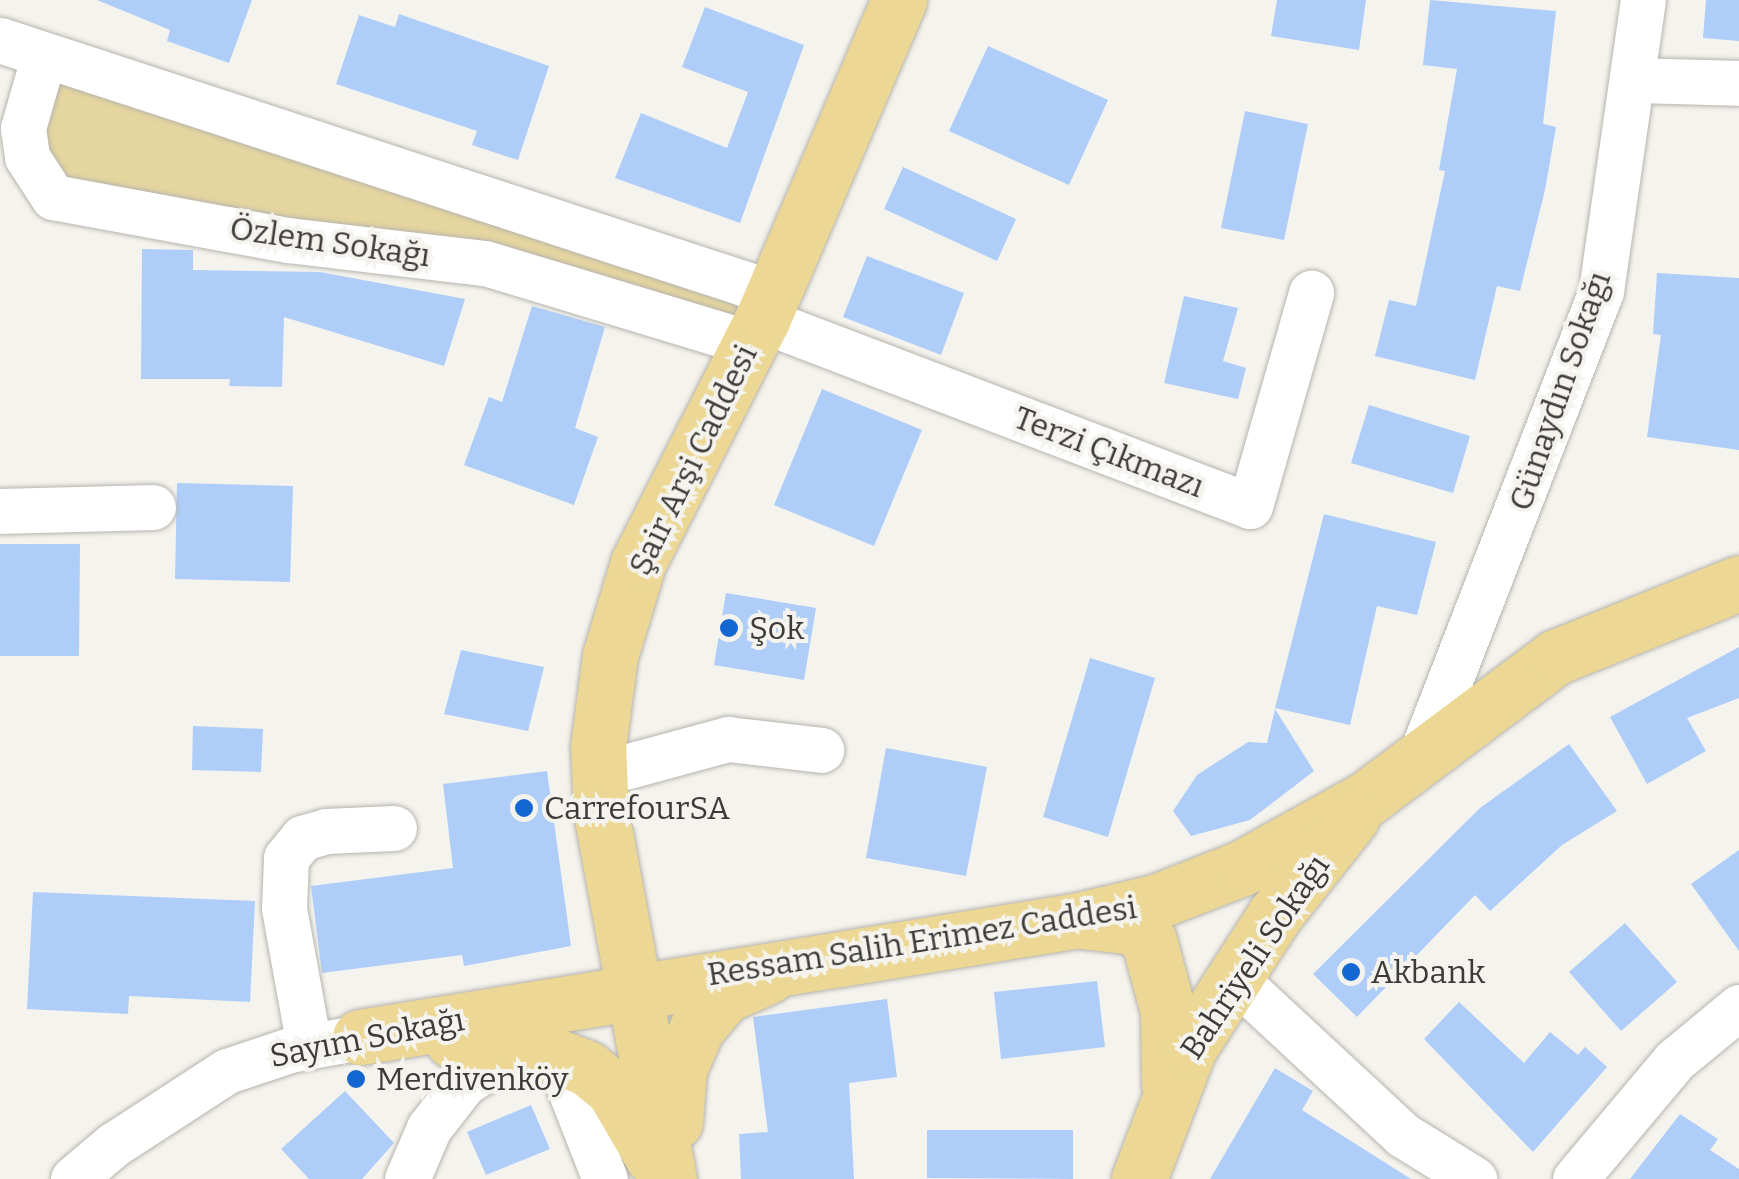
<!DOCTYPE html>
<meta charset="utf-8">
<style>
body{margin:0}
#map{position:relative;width:1739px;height:1179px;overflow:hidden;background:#f5f3ed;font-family:Bitter,serif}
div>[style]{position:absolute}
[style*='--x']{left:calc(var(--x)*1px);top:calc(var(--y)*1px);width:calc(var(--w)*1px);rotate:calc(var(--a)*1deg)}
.green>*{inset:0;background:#e5d59f}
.building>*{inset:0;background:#afcdf9}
.roads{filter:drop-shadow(0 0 2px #b6b4ae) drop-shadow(0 0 2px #b6b4ae)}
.minor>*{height:45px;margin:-22.5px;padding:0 22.5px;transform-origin:22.5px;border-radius:22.5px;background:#fff}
.major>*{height:55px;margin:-27.5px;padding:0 27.5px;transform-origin:27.5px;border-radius:27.5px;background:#ecd894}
.dots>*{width:28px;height:28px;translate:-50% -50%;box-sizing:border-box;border:5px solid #f5f3ed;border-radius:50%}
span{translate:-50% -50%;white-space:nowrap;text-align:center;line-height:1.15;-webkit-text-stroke:8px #f5f3ed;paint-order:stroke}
.street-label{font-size:32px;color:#3c3b39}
.poi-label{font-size:32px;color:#3c3b39}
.left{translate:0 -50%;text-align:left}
</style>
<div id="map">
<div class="green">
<div style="clip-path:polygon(53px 62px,746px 292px,732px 331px,59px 190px,39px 157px)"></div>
</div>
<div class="building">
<div style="clip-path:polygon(97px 0,252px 0,229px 63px,167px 41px,170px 30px)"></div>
<div style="clip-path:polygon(1277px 0,1366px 0,1359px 50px,1271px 36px)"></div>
<div style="clip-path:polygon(1430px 0,1556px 11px,1543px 124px,1556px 127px,1545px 190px,1520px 291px,1497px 286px,1475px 380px,1375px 356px,1389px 300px,1416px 306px,1445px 171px,1439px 170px,1457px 69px,1423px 65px)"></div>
<div style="clip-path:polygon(1706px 0,1739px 0,1739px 41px,1703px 38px)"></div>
<div style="clip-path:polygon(705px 7px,804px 45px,740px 223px,615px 178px,641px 113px,727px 148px,748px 92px,682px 67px)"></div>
<div style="clip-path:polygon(399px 14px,549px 66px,518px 160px,472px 145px,477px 131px,336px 84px,359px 15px,395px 27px)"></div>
<div style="clip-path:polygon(988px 46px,1108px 100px,1069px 185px,949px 131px)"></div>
<div style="clip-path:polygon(1245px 111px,1308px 124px,1284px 240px,1221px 228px)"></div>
<div style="clip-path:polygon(903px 167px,1016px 219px,997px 261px,884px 209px)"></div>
<div style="clip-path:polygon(142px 249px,193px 250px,193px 270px,320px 272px,465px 299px,444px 366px,284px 317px,282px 387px,229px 386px,230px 379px,141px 379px)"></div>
<div style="clip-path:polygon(867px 256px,964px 293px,941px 355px,843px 317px)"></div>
<div style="clip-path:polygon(1657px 273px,1739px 278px,1739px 450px,1647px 437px,1661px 335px,1653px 334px)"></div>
<div style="clip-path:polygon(1184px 296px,1238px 308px,1223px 361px,1246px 368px,1238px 399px,1164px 383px)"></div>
<div style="clip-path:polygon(532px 306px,605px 327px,575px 428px,598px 437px,574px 505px,464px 465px,489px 397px,502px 402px)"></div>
<div style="clip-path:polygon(822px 389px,922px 430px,874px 546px,774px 505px)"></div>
<div style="clip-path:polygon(1369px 405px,1470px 436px,1453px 493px,1351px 463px)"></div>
<div style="clip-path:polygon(177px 483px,293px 486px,290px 582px,175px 579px)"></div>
<div style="clip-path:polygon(1324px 514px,1436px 542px,1417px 615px,1377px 606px,1350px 725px,1275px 708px)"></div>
<div style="clip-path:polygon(0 544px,80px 544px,79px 656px,0 656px)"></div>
<div style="clip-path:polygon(726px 593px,816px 608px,804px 680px,714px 665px)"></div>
<div style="clip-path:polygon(1739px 647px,1739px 698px,1687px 718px,1706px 751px,1647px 784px,1610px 717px)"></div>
<div style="clip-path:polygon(461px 650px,544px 667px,528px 731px,444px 714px)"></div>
<div style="clip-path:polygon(1090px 658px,1155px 678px,1108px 837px,1043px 817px)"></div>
<div style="clip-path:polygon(1275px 709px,1314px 771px,1250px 820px,1191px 836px,1173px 811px,1197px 775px,1248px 742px,1267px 743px)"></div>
<div style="clip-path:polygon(193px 726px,263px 729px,261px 772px,192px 770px)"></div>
<div style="clip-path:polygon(1569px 744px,1617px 811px,1562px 845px,1490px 911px,1475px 895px,1357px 1017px,1313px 974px,1480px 808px)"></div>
<div style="clip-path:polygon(886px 748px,987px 767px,966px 876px,866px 858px)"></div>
<div style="clip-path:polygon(547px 771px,571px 946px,464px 966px,462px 955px,322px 973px,311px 886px,453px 868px,443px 784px)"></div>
<div style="clip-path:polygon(1739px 850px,1739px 951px,1691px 884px)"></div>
<div style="clip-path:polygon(33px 892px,255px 901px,250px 1002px,129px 996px,128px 1014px,27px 1009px)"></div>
<div style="clip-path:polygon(1625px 923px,1677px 982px,1621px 1031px,1569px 972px)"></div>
<div style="clip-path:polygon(1097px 981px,1105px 1047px,1001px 1059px,994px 992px)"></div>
<div style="clip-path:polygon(887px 999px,897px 1077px,849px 1083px,854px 1179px,741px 1179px,739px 1134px,768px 1132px,753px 1017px)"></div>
<div style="clip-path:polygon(1459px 1002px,1524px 1063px,1550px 1032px,1578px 1055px,1585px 1047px,1607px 1067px,1533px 1152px,1424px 1039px)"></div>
<div style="clip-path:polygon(1275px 1068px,1313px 1091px,1302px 1110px,1411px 1179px,1210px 1179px)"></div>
<div style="clip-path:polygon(345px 1091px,394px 1143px,362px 1179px,309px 1179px,281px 1149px)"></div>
<div style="clip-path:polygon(531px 1105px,550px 1149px,486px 1175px,467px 1132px)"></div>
<div style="clip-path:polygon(1680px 1114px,1718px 1139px,1710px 1150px,1739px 1169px,1739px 1179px,1630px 1179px)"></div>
<div style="clip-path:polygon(927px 1130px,1073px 1130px,1073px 1179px,927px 1178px)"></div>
</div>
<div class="roads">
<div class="minor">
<div style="--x:0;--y:40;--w:813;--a:18.12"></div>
<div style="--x:44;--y:55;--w:76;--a:106"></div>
<div style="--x:23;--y:128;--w:29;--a:82"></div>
<div style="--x:27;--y:157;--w:48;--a:57"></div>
<div style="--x:53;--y:197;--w:239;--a:10.4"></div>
<div style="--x:288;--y:240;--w:198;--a:6.7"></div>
<div style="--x:485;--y:263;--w:277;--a:16.8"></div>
<div style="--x:1634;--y:80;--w:105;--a:1.6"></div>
<div style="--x:762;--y:320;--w:522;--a:20.86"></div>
<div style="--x:1250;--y:506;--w:222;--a:-74"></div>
<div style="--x:0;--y:511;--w:153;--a:-1.5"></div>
<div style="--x:1417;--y:765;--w:508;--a:-68.78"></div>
<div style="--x:1601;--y:291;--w:294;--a:-81.8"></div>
<div style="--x:599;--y:774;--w:134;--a:-15.2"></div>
<div style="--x:728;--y:739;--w:94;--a:6.7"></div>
<div style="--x:1234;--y:978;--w:231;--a:42.9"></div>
<div style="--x:1403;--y:1135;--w:84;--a:31.8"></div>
<div style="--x:309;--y:1046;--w:140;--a:-100.3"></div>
<div style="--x:284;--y:908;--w:50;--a:-87.7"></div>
<div style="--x:286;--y:858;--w:26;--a:-51"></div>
<div style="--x:302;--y:838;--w:25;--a:-16"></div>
<div style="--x:326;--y:831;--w:68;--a:-2.5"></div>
<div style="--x:545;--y:1051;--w:23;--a:45"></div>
<div style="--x:561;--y:1067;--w:120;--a:68.6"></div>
<div style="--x:73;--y:1179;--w:52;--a:-40.4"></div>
<div style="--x:113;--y:1145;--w:136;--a:-33"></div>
<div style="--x:227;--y:1071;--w:66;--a:-18.4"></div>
<div style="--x:290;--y:1050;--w:71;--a:-10.5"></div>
<div style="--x:407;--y:1179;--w:56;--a:-66.7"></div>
<div style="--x:429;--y:1128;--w:57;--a:-52.1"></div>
<div style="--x:464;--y:1083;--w:57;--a:-32.9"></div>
<div style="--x:512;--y:1052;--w:22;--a:-10"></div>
<div style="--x:1575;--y:1179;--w:155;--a:-50"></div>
<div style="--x:1675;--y:1060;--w:83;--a:-39.6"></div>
</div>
<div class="major">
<div style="--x:1082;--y:921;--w:52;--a:6.6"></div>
<div style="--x:1134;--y:927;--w:21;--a:43"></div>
<div style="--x:1149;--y:941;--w:73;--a:74.8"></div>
<div style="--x:1168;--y:1011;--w:73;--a:89.2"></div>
<div style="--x:360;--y:1037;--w:728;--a:-9.24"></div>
<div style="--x:1079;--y:920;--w:78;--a:-13.3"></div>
<div style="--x:1155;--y:902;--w:93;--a:-21.3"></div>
<div style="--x:1242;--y:868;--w:142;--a:-29.1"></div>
<div style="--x:1366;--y:799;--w:237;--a:-36.8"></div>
<div style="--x:1556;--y:657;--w:197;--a:-22"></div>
<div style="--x:453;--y:1041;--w:81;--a:4.9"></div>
<div style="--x:534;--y:1048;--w:57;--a:20.7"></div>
<div style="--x:587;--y:1068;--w:33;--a:39"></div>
<div style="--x:613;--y:1089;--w:78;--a:59.8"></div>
<div style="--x:675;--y:1122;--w:53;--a:-85.7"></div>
<div style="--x:679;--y:1069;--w:45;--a:-66.3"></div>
<div style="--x:697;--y:1028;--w:43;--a:-49.7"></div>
<div style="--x:725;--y:995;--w:47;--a:-23.8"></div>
<div style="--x:669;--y:1179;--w:373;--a:-100.5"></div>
<div style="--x:601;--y:812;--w:65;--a:-92.6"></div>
<div style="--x:598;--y:747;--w:92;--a:-82.5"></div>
<div style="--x:610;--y:656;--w:97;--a:-73.2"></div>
<div style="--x:638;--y:563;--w:273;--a:-63"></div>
<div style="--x:762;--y:320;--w:348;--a:-66.8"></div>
<div style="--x:1139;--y:1179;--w:140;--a:-69.1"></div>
<div style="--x:1189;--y:1048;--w:157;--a:-57.2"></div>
<div style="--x:1274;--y:916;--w:126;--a:-51.8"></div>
</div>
</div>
<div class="dots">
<div style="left:729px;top:628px;background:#1467d0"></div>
<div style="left:524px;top:808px;background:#1467d0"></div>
<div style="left:1351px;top:972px;background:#1467d0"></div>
<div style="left:356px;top:1079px;background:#1467d0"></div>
</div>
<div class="street-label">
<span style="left:330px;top:242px;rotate:8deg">Özlem Sokağı</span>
<span style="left:1560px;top:391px;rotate:-71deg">Günaydın Sokağı</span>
<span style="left:1109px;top:452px;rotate:21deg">Terzi Çıkmazı</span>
<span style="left:693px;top:460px;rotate:-64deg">Şair Arşi Caddesi</span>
<span style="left:922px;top:941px;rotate:-9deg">Ressam Salih Erimez Caddesi</span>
<span style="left:1255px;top:957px;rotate:-56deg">Bahriyeli Sokağı</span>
<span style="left:367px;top:1038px;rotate:-11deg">Sayım Sokağı</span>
</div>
<div class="poi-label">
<span class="left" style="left:749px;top:628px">Şok</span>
<span class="left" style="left:544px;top:808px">CarrefourSA</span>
<span class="left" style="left:1371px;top:972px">Akbank</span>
<span class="left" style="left:376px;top:1079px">Merdivenköy</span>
</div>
</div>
